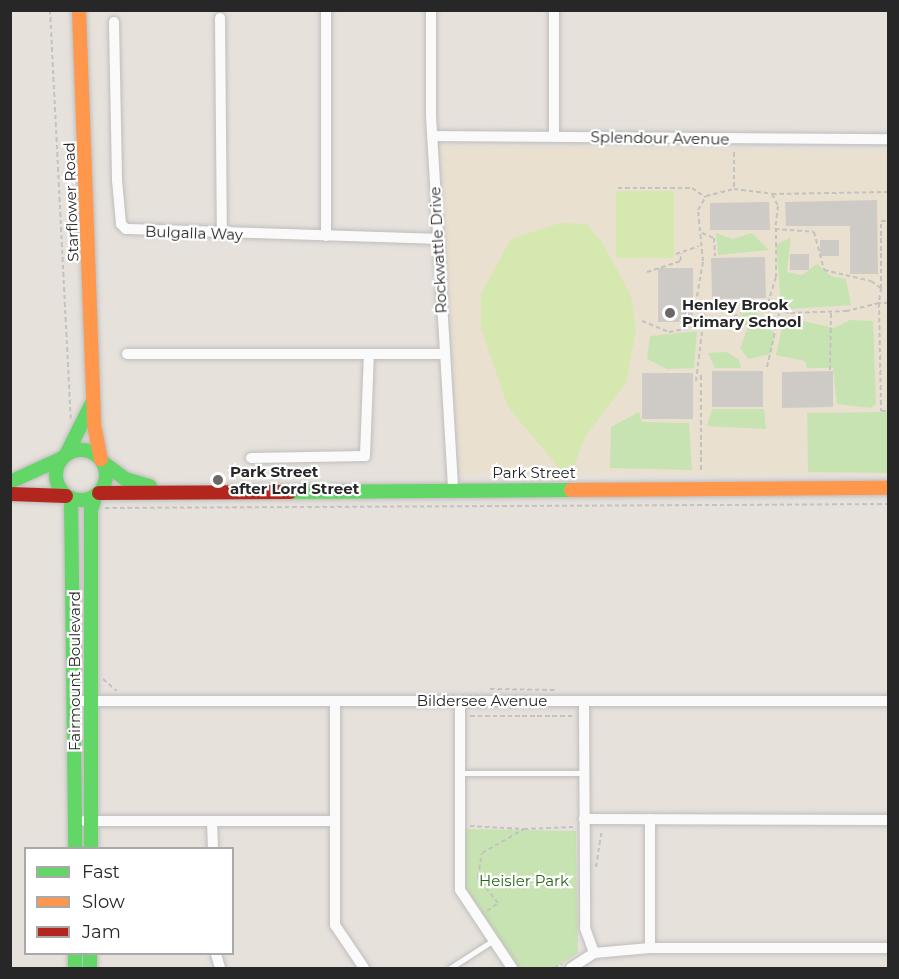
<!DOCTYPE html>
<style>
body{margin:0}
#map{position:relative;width:899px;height:979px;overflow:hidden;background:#e6e1db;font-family:Montserrat,sans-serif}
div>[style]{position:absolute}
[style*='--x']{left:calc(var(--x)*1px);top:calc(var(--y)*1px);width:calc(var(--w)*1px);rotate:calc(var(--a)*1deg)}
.education>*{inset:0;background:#eae0cf}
.green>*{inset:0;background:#c8e3b2}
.pitch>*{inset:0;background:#d4e8af}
.building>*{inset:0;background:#cecbc7}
.path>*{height:2px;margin-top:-1px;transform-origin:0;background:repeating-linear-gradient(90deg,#c2c2c1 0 4.5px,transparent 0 7.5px)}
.roads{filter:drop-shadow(0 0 2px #bfbdbd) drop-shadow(0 0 2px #bfbdbd)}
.lane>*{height:5px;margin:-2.5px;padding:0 2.5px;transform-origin:2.5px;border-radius:2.5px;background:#fbfafa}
.street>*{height:10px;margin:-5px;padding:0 5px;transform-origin:5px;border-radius:5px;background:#fbfafa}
.fast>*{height:14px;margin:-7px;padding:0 7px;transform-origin:7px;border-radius:7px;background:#63d668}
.fast>.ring{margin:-7px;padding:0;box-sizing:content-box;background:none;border:14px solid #63d668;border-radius:50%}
.slow>*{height:14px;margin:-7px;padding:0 7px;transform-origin:7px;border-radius:7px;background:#ff974d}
.jam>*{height:14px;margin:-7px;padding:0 7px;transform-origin:7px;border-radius:7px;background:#b3261e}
.dots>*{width:16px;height:16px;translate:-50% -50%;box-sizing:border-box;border:3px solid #fff;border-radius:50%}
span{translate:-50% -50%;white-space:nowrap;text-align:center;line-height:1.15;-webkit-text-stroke:4.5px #fff;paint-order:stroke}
.street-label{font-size:15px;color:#272727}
.poi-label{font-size:15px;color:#272727;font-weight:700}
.left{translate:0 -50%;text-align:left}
.park-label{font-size:15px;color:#286516}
.frame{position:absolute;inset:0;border:12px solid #272727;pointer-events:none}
.legend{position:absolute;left:24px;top:847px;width:210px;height:108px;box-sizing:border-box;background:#fff;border:2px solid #a9a9a9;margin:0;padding:8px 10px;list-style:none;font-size:18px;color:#272727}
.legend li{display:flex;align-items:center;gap:12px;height:30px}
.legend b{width:30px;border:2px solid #a9a9a9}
</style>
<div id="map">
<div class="education">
<div style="clip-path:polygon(441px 146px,888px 151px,888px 474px,460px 474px)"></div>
</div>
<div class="green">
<div style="clip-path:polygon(716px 233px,733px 239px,752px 233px,769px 250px,718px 255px)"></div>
<div style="clip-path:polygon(791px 237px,787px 272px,802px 275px,817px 264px,831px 276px,846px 279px,851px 305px,791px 309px,781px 302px,776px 245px)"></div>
<div style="clip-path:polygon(752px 307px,775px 334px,771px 354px,748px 359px,740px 348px,748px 327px,737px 318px)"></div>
<div style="clip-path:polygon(784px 317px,834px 328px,850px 320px,873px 321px,876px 404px,871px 408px,837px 404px,833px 368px,807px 368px,805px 361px,776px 355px)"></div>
<div style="clip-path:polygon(697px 331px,694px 368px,667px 369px,647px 359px,650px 336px)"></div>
<div style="clip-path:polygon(727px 352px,739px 360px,741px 368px,715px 368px,708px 353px)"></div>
<div style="clip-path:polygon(712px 409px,764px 409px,766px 429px,707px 426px)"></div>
<div style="clip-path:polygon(639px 412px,642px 422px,689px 423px,692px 470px,610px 468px,611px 427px)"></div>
<div style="clip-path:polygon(888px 412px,888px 473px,808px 472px,807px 413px)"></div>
<div style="clip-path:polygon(465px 829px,576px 831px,578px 953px,554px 968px,519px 968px,464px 885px)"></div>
</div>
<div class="pitch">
<div style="clip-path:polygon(616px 191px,674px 191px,674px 258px,616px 258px)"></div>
<div style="clip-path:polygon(560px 223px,587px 224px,602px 242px,631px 296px,636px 329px,626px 383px,586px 435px,573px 468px,560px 469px,508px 407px,481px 328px,481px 294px,511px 239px)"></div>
</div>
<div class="building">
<div style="clip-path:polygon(877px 200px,878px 274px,850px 274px,850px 226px,786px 226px,785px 202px)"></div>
<div style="clip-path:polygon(769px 202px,770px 230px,710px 230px,710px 203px)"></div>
<div style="clip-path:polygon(820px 240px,839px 240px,839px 256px,820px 256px)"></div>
<div style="clip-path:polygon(790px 254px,809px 254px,809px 270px,790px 270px)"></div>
<div style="clip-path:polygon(765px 257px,766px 298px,712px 299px,711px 258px)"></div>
<div style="clip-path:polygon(658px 268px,693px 268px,693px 322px,658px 322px)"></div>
<div style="clip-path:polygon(712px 371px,763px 371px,763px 407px,712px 407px)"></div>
<div style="clip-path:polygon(833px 371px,833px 407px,782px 408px,782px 372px)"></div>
<div style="clip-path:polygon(642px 373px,693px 373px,693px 419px,642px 419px)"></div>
</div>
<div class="path">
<div style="--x:50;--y:10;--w:409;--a:87.1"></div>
<div style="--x:734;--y:152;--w:37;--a:90"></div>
<div style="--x:618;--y:188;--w:74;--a:0"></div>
<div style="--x:692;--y:188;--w:16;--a:35"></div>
<div style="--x:734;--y:189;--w:38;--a:7"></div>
<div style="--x:772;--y:194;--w:13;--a:63"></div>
<div style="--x:778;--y:206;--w:23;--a:97"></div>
<div style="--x:775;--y:229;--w:39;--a:4"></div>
<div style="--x:814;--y:232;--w:39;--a:75"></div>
<div style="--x:824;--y:270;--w:48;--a:13.2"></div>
<div style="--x:871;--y:281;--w:12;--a:35"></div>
<div style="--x:881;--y:288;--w:15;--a:98"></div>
<div style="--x:879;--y:303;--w:33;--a:166"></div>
<div style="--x:847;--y:311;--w:58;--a:178"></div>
<div style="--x:789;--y:313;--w:35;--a:-162"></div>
<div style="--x:756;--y:302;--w:29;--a:146"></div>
<div style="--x:732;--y:318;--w:27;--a:180"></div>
<div style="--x:705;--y:318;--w:23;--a:-110"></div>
<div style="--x:697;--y:296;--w:36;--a:-80"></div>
<div style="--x:703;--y:261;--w:51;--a:-95.6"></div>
<div style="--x:698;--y:210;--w:16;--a:-60"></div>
<div style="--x:706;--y:196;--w:29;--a:-14"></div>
<div style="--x:772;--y:194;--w:116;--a:-1"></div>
<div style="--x:702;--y:233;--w:13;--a:23"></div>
<div style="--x:714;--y:238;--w:18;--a:87"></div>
<div style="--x:676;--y:254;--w:24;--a:-19"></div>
<div style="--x:647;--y:272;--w:35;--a:-18"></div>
<div style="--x:680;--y:261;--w:8;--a:-76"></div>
<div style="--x:881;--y:288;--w:67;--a:-90"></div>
<div style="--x:881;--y:221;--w:7;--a:0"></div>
<div style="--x:768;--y:303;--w:27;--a:-73"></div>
<div style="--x:776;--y:277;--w:47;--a:-90"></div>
<div style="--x:888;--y:303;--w:9;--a:180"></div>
<div style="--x:879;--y:303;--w:108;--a:88.9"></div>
<div style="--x:881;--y:411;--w:7;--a:0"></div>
<div style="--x:642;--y:321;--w:29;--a:22"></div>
<div style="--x:669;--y:332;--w:32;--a:-11"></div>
<div style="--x:767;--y:367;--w:58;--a:-77.2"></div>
<div style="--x:830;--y:370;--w:58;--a:-89"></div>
<div style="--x:701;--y:375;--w:96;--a:90"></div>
<div style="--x:696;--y:381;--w:65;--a:-83"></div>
<div style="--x:105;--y:508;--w:783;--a:-0.29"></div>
<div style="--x:103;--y:679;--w:18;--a:41"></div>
<div style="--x:490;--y:689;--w:66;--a:0.9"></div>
<div style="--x:470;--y:716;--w:105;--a:0"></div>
<div style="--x:470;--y:826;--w:54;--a:3.2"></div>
<div style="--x:596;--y:867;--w:37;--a:-81"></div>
<div style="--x:487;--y:911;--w:14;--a:-36"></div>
<div style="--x:498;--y:903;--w:33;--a:-128"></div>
<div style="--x:478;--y:877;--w:24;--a:-81"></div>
<div style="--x:482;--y:853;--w:48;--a:-29.7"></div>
<div style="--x:524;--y:829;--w:49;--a:-2.3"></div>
<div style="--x:554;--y:968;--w:9;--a:-27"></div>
</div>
<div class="roads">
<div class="lane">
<div style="--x:460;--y:773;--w:123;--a:0"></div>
<div style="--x:450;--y:968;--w:50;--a:-32.7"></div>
</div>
<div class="street">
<div style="--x:326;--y:10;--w:226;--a:90"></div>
<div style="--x:431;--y:10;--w:106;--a:90"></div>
<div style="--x:431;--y:116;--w:374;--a:86.6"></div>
<div style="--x:554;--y:10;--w:125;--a:90"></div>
<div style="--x:220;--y:18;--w:216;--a:89.5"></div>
<div style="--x:114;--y:22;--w:158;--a:88.9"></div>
<div style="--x:117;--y:180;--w:44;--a:84.8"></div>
<div style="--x:121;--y:224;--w:7;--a:45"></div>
<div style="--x:126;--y:229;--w:311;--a:1.8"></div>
<div style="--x:432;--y:136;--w:456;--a:0.4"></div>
<div style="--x:127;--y:354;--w:317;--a:0"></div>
<div style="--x:251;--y:458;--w:114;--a:-1"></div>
<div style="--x:365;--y:456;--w:102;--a:-87.8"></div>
<div style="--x:76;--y:701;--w:812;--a:0"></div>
<div style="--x:335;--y:701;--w:224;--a:90"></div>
<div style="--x:335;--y:925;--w:52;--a:56"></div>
<div style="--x:460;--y:701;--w:189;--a:90"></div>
<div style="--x:460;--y:890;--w:94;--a:56.3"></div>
<div style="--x:584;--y:701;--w:227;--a:89.7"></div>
<div style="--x:585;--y:928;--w:27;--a:70"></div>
<div style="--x:584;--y:819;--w:304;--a:0.2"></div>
<div style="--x:650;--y:819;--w:129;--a:90"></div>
<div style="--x:85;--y:821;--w:248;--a:0"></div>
<div style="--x:212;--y:821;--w:27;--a:88"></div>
<div style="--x:216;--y:954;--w:15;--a:74"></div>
<div style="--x:571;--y:968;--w:27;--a:-33"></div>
<div style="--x:594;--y:953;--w:56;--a:-5.1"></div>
<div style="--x:650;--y:948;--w:238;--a:0"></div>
</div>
<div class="fast">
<div class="ring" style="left:56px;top:450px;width:36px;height:36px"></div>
<div style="--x:67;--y:453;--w:54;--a:-63.4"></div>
<div style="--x:104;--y:463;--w:26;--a:37"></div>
<div style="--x:125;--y:479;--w:26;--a:16"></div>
<div style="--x:10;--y:482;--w:55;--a:-24.7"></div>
<div style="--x:290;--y:492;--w:281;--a:-0.4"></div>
<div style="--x:71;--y:498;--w:350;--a:89.3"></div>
<div style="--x:91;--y:848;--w:338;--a:-90"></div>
<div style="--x:91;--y:510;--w:16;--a:-72"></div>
<div style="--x:75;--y:954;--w:14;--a:90"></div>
<div style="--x:90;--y:954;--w:14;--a:90"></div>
</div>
<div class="slow">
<div style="--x:79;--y:10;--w:414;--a:87.9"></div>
<div style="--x:94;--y:424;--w:36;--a:79"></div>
<div style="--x:571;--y:490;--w:317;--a:-0.4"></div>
</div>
<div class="jam">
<div style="--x:99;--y:493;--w:191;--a:-0.3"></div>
<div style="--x:10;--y:494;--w:56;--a:2"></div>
</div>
</div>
<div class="dots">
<div style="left:670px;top:313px;background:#6a6866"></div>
<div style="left:218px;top:480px;background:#6a6866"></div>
</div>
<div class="street-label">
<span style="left:660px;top:138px;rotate:1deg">Splendour Avenue</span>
<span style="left:71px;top:202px;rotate:-92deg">Starflower Road</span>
<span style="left:194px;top:233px;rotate:2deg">Bulgalla Way</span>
<span style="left:438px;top:250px;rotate:-93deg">Rockwattle Drive</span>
<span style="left:534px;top:473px">Park Street</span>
<span style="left:75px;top:671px;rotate:-90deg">Fairmount Boulevard</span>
<span style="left:482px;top:701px">Bildersee Avenue</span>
</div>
<div class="poi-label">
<span class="left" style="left:682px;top:313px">Henley Brook<br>Primary School</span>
<span class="left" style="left:230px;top:480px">Park Street<br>after Lord Street</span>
</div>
<div class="park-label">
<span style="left:524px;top:881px">Heisler Park</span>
</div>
<div class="frame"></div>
<ul class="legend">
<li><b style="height:8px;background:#63d668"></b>Fast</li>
<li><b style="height:8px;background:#ff974d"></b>Slow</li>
<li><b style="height:8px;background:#b3261e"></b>Jam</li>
</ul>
</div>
